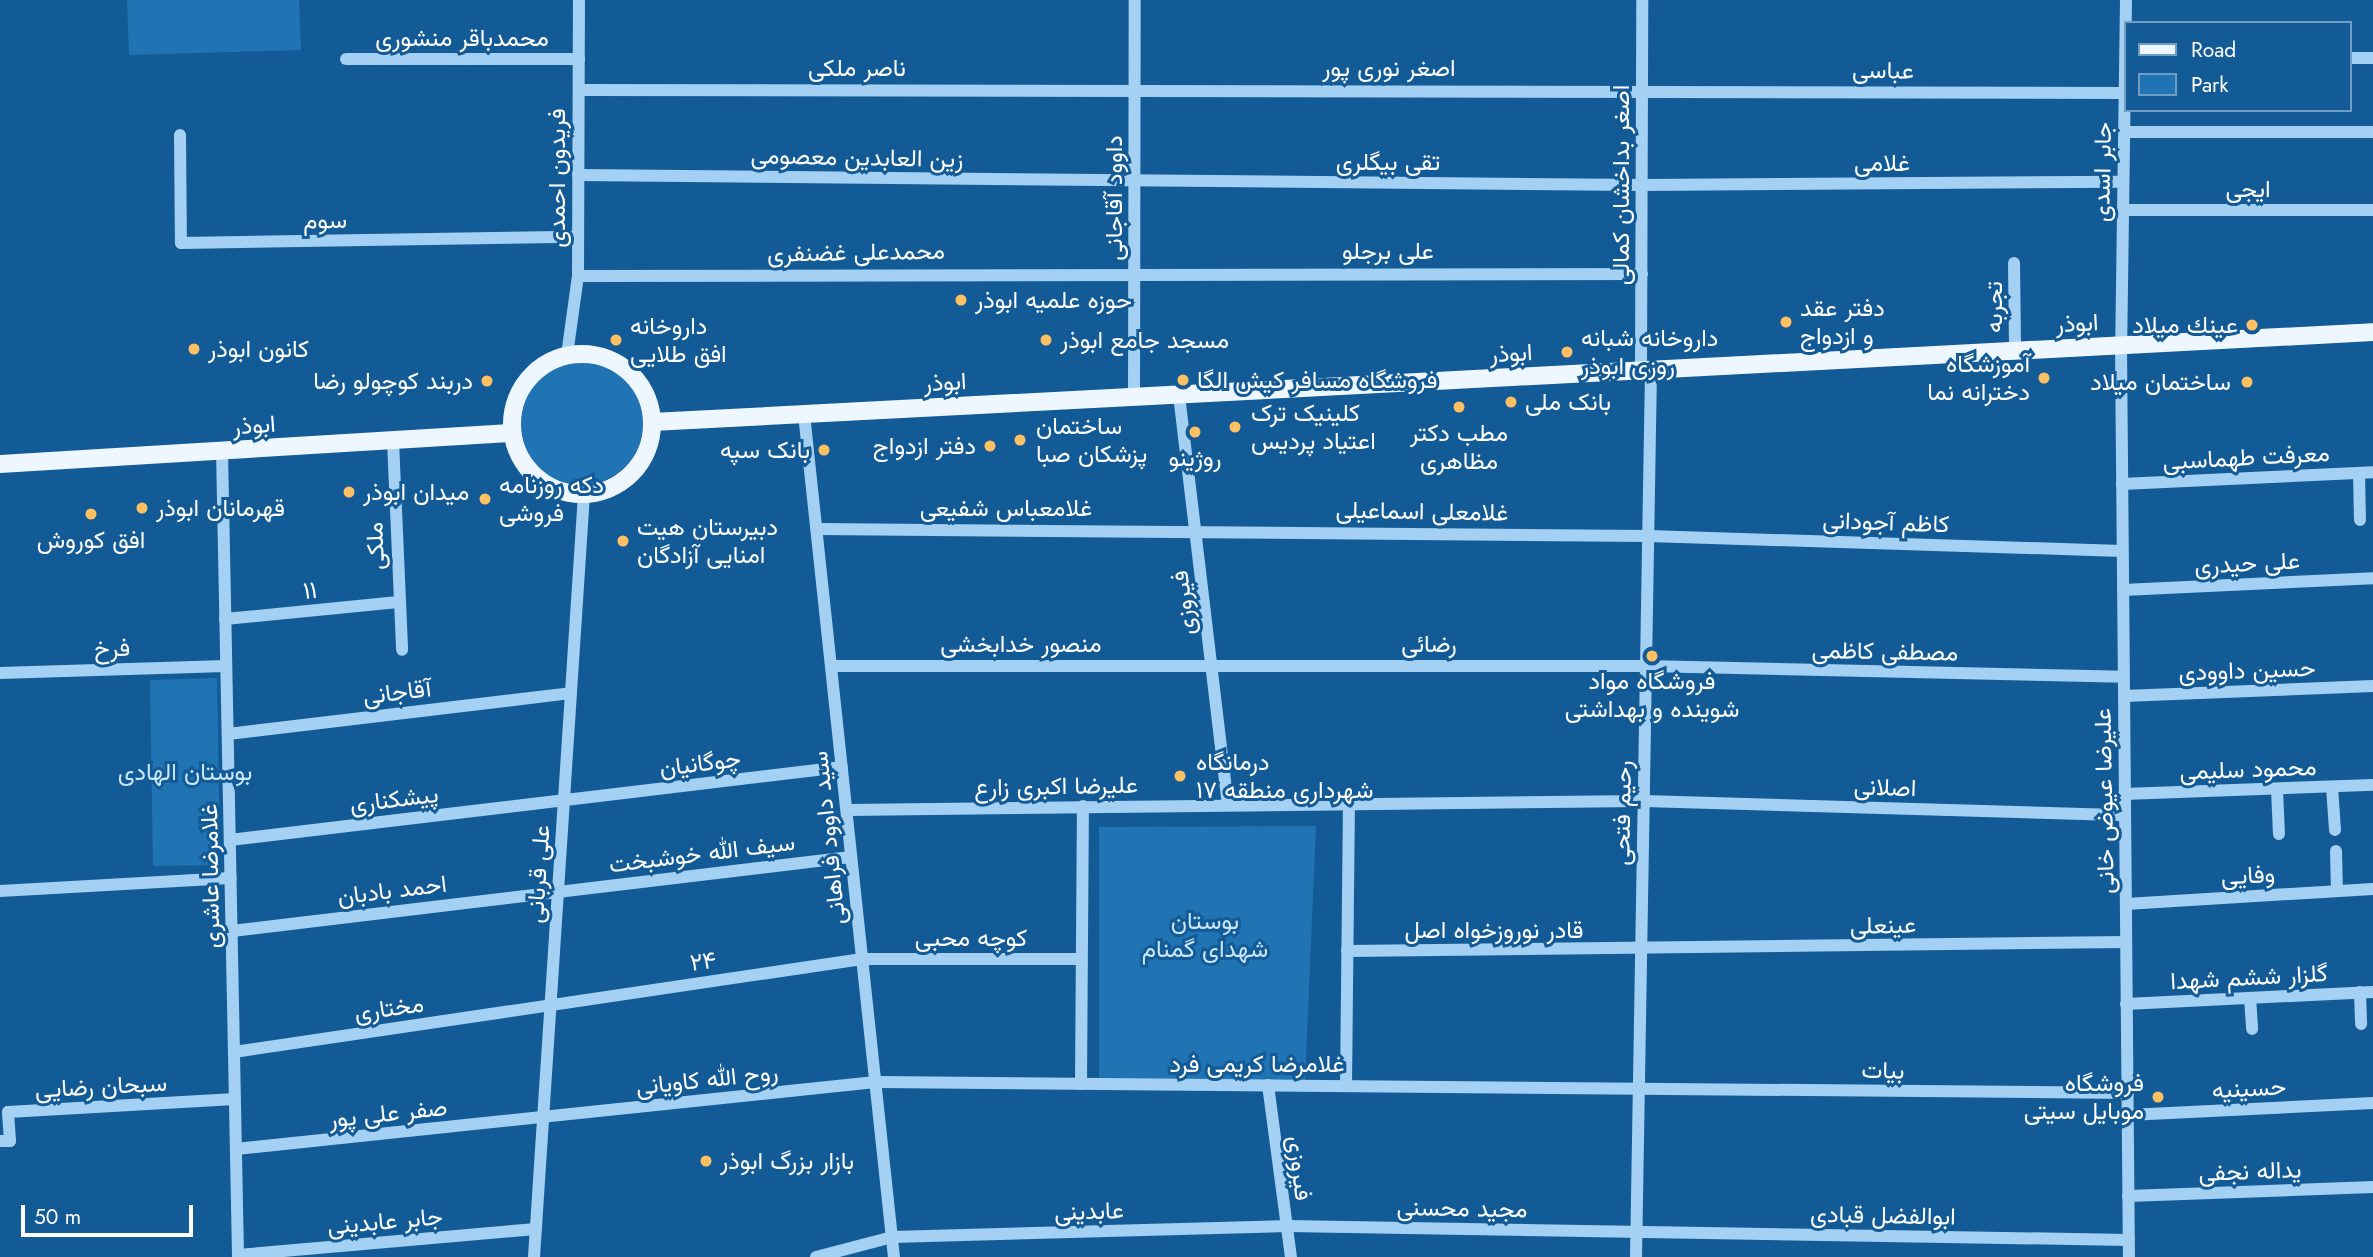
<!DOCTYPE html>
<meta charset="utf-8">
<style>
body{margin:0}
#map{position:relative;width:2373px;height:1257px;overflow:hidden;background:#125b96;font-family:Jost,Vazirmatn,sans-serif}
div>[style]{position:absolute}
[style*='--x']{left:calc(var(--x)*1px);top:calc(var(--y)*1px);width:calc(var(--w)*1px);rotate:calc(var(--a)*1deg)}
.green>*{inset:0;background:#2174b3}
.round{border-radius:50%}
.minor>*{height:12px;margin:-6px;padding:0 6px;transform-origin:6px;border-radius:6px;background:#a3d0f3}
.major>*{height:18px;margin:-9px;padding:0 9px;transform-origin:9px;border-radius:9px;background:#eef7ff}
.major>.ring{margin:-9px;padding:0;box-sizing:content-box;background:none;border:18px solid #eef7ff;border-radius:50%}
.dots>*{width:19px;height:19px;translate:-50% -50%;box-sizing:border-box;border:4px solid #125b96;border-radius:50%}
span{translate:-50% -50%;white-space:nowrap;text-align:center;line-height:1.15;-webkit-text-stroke:6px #125b96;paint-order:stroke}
.street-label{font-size:24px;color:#fff}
.poi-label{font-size:24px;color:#fff}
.left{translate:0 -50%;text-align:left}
.right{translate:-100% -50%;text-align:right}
.park-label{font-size:24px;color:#cae7fd}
.legend{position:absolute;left:2124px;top:21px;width:228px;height:91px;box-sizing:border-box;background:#125b96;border:2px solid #719dc0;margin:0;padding:9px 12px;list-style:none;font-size:21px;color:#fff}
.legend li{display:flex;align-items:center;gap:14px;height:35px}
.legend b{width:35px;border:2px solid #719dc0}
.scale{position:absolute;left:21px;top:1205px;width:172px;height:32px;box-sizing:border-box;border:4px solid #fff;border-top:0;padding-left:9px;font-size:21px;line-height:24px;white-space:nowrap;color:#fff;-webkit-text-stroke:5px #125b96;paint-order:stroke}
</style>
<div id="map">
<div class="green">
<div style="clip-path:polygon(127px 0,299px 0,301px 50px,129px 55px)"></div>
<div class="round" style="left:519px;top:361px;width:124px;height:124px"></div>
<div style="clip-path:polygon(217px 678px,220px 865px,153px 866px,150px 680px)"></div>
<div style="clip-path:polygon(1316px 826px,1305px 1081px,1099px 1079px,1099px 827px)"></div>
</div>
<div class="minor">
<div style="--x:2126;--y:0;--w:346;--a:90.8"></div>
<div style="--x:2121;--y:346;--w:911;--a:89.5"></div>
<div style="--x:2350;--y:58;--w:23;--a:0"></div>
<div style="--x:346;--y:59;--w:233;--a:0"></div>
<div style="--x:579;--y:90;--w:1545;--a:0.11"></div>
<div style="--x:2124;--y:132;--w:249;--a:0"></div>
<div style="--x:180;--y:135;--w:108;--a:89.5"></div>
<div style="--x:181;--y:243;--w:397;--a:-0.9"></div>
<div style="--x:578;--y:175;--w:1064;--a:0.54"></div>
<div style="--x:1642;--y:185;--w:481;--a:-0.4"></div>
<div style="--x:2123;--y:210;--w:250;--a:0"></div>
<div style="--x:2014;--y:263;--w:88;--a:89.3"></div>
<div style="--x:578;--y:276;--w:1064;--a:-0.11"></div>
<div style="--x:567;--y:355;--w:80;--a:-82.1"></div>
<div style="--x:578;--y:276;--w:276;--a:-89.8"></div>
<div style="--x:1641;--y:370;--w:370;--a:-89.8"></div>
<div style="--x:1179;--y:395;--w:413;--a:83.2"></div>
<div style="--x:1134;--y:397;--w:397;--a:-89.9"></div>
<div style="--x:804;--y:414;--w:848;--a:83.91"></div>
<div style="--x:393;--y:441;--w:209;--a:87.5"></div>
<div style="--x:222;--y:451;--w:806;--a:88.86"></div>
<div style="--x:2359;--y:473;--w:47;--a:88.8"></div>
<div style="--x:2122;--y:484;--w:251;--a:-2.7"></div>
<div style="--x:817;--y:529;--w:831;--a:0.48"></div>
<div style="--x:1648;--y:536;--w:474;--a:1.8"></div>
<div style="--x:2123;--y:590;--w:250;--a:-2.7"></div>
<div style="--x:225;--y:619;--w:174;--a:-5.6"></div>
<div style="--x:831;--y:666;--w:815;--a:0"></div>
<div style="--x:1646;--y:666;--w:477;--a:1.3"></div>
<div style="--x:0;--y:673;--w:226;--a:-1.8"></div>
<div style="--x:2124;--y:696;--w:249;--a:-2.3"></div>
<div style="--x:228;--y:734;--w:345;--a:-6.8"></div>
<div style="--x:2332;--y:787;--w:43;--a:86"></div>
<div style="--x:2277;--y:789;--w:45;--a:87.5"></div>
<div style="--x:2124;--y:794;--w:249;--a:-2.1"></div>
<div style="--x:847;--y:810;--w:797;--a:-0.65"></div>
<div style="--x:1644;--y:801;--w:481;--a:1.7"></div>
<div style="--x:230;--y:840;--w:616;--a:-6.8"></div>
<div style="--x:2336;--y:851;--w:40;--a:88.6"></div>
<div style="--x:0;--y:891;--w:231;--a:-3.2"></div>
<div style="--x:2126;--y:904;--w:247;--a:-3.5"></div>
<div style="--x:232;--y:931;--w:623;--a:-6.82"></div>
<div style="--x:1347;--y:951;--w:779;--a:-0.66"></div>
<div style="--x:2360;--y:992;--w:32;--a:88"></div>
<div style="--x:2250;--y:998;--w:31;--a:86"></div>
<div style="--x:2126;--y:1004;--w:247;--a:-2.8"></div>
<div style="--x:234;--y:1052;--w:635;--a:-8.42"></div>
<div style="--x:862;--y:959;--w:217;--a:0"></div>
<div style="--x:1081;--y:1084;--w:278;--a:-89.6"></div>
<div style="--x:1268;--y:1085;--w:174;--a:82.4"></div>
<div style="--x:1346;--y:1086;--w:282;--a:-89.4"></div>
<div style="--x:2128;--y:1115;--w:245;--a:-2.8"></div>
<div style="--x:0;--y:1141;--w:10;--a:0"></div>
<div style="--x:10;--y:1141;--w:29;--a:-94"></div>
<div style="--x:8;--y:1112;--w:227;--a:-3.3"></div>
<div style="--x:236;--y:1149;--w:643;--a:-5.98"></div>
<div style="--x:876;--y:1082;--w:1252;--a:0.5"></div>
<div style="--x:2128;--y:1196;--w:245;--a:-2.1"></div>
<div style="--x:238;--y:1255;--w:299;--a:-5"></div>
<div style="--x:534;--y:1257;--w:765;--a:-86.25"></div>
<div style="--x:816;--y:1257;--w:79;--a:-14.7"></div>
<div style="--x:892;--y:1237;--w:395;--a:-1.6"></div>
<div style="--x:1287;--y:1226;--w:842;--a:0.95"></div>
<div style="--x:1636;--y:1257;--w:887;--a:-89.03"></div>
</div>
<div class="major">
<div class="ring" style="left:512px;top:354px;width:122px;height:122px"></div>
<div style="--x:652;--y:422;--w:1723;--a:-2.99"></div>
<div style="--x:0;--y:464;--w:512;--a:-3.47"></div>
</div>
<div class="dots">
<div style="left:961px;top:300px;background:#ffc064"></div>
<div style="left:1786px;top:322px;background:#ffc064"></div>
<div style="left:2252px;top:325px;background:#ffc064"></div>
<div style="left:616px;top:340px;background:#ffc064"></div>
<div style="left:1046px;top:340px;background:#ffc064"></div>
<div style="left:194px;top:349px;background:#ffc064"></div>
<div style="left:1567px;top:352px;background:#ffc064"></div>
<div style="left:2044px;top:378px;background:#ffc064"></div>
<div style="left:1183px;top:380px;background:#ffc064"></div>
<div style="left:487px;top:381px;background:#ffc064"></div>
<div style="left:2247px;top:382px;background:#ffc064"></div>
<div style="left:1511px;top:402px;background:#ffc064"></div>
<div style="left:1459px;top:407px;background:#ffc064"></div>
<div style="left:1235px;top:427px;background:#ffc064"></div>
<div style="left:1195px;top:432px;background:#ffc064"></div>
<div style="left:1020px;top:440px;background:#ffc064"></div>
<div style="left:990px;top:446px;background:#ffc064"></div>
<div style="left:824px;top:450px;background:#ffc064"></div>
<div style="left:349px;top:492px;background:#ffc064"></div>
<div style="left:485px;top:499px;background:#ffc064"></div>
<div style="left:142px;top:508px;background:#ffc064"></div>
<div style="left:91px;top:514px;background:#ffc064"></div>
<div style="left:623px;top:541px;background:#ffc064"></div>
<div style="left:1652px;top:656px;background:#ffc064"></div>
<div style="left:1180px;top:776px;background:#ffc064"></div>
<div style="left:2158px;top:1097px;background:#ffc064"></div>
<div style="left:706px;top:1161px;background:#ffc064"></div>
</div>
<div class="street-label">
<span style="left:462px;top:38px">محمدباقر منشوری</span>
<span style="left:857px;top:68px">ناصر ملکی</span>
<span style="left:1389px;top:68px">اصغر نوری پور</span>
<span style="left:1883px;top:70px;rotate:1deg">عباسی</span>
<span style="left:857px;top:157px;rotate:1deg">زین العابدین معصومی</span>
<span style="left:1388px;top:162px">تقی بیگلری</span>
<span style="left:1882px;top:163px">غلامی</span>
<span style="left:2102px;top:172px;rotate:-89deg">جابر اسدی</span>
<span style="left:557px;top:178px;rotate:-90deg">فریدون احمدی</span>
<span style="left:1621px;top:185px;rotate:-90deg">اصغر بداخشان کمالی</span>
<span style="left:2248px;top:189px">ایجی</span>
<span style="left:1114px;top:198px;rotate:-90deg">داوود آقاجانی</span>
<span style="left:325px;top:220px;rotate:-1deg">سوم</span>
<span style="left:1388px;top:251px">علی برجلو</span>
<span style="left:856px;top:252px;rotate:-1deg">محمدعلی غضنفری</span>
<span style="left:1994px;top:307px;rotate:-90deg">تجربه</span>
<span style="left:2077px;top:323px;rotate:-3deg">ابوذر</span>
<span style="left:1511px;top:353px;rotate:-3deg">ابوذر</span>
<span style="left:945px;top:382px;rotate:-3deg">ابوذر</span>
<span style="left:254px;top:425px;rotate:-4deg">ابوذر</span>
<span style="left:2246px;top:457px;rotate:-3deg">معرفت طهماسبی</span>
<span style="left:1006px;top:508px">غلامعباس شفیعی</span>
<span style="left:1422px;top:511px;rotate:1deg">غلامعلی اسماعیلی</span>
<span style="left:1886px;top:522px;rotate:2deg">کاظم آجودانی</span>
<span style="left:375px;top:546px;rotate:-92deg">ملکی</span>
<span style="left:2247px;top:563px;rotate:-3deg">علی حیدری</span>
<span style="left:310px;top:590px;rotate:-6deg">۱۱</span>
<span style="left:1183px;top:603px;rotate:-97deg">فیروزی</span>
<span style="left:1021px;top:644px">منصور خدابخشی</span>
<span style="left:1429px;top:644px">رضائی</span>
<span style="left:112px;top:648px;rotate:-2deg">فرخ</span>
<span style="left:1885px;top:651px;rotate:1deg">مصطفی کاظمی</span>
<span style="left:2247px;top:670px;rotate:-2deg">حسین داوودی</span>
<span style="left:397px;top:692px;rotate:-7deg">آقاجانی</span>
<span style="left:700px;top:763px;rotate:-7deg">چوگانیان</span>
<span style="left:2248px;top:769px;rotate:-2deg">محمود سلیمی</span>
<span style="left:1056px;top:786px;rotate:-1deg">علیرضا اکبری زارع</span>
<span style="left:1885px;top:787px;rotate:2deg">اصلانی</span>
<span style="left:394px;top:799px;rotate:-7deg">پیشکناری</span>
<span style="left:2104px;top:801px;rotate:-91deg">علیرضا عیوض خانی</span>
<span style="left:1622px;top:813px;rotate:-89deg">رحیم فتحی</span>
<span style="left:828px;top:838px;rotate:-96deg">سید داوود فراهانی</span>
<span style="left:702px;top:853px;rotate:-7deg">سیف الله خوشبخت</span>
<span style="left:538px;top:874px;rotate:-86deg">علی قربانی</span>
<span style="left:2248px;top:875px;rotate:-3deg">وفایی</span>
<span style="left:210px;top:876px;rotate:-91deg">غلامرضا عاشری</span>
<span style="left:392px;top:890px;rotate:-7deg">احمد بادبان</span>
<span style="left:1883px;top:925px;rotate:-1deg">عینعلی</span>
<span style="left:1494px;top:930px">قادر نوروزخواه اصل</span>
<span style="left:971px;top:938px">کوچه محبی</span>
<span style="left:703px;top:961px;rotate:-8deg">۲۴</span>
<span style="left:2249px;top:977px;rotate:-3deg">گلزار ششم شهدا</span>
<span style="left:389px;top:1008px;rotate:-8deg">مختاری</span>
<span style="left:1257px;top:1064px">غلامرضا کریمی فرد</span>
<span style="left:1883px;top:1070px;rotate:1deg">بیات</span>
<span style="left:707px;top:1079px;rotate:-6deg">روح الله کاویانی</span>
<span style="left:101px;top:1086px;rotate:-3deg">سبحان رضایی</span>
<span style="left:2249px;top:1088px;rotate:-3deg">حسینیه</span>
<span style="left:388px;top:1113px;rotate:-6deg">صفر علی پور</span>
<span style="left:1300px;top:1168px;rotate:83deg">فیروزی</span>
<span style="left:2250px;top:1171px;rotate:-2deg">یداله نجفی</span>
<span style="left:1462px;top:1208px;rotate:1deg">مجید محسنی</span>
<span style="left:1089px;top:1211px;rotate:-2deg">عابدینی</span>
<span style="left:1883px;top:1215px;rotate:1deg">ابوالفضل قبادی</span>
<span style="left:385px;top:1221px;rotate:-5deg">جابر عابدینی</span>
</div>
<div class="poi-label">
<span class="left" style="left:975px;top:300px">حوزه علمیه ابوذر</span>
<span class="left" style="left:1800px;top:322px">دفتر عقد<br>و ازدواج</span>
<span class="right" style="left:2238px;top:325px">عينك ميلاد</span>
<span class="left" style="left:630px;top:340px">داروخانه<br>افق طلایی</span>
<span class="left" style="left:1581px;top:352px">داروخانه شبانه<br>روزی ابوذر</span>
<span class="left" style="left:1060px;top:340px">مسجد جامع ابوذر</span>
<span class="left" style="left:208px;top:349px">کانون ابوذر</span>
<span class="right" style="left:2030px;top:378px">آموزشگاه<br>دخترانه نما</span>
<span class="left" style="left:1197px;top:380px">فروشگاه مسافر کیش الگا</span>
<span class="right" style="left:473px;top:381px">دربند کوچولو رضا</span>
<span class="right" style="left:2231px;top:382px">ساختمان میلاد</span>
<span class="left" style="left:1525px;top:402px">بانک ملی</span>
<span class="left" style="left:1251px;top:427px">کلینیک ترک<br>اعتیاد پردیس</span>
<span class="left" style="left:1036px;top:440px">ساختمان<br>پزشکان صبا</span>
<span style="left:1459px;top:447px">مطب دکتر<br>مظاهری</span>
<span class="right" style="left:976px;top:446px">دفتر ازدواج</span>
<span class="right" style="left:810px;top:450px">بانک سپه</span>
<span style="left:1195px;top:458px">روژینو</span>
<span class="left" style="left:499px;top:499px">دکه روزنامه<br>فروشی</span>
<span class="left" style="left:363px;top:492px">میدان ابوذر</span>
<span class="left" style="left:156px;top:508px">قهرمانان ابوذر</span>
<span class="left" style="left:637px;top:541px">دبیرستان هیت<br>امنایی آزادگان</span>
<span style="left:91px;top:540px">افق کوروش</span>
<span style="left:1652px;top:695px">فروشگاه مواد<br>شوینده و بهداشتی</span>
<span class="left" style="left:1196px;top:776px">درمانگاه<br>شهرداری منطقه ۱۷</span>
<span class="right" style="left:2144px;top:1097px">فروشگاه<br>موبایل سیتی</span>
<span class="left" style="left:720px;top:1161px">بازار بزرگ ابوذر</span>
</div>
<div class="park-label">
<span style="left:185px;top:772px">بوستان الهادی</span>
<span style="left:1205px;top:935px">بوستان<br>شهدای گمنام</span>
</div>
<ul class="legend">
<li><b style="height:9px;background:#eef7ff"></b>Road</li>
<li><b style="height:19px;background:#2174b3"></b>Park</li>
</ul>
<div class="scale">50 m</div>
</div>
